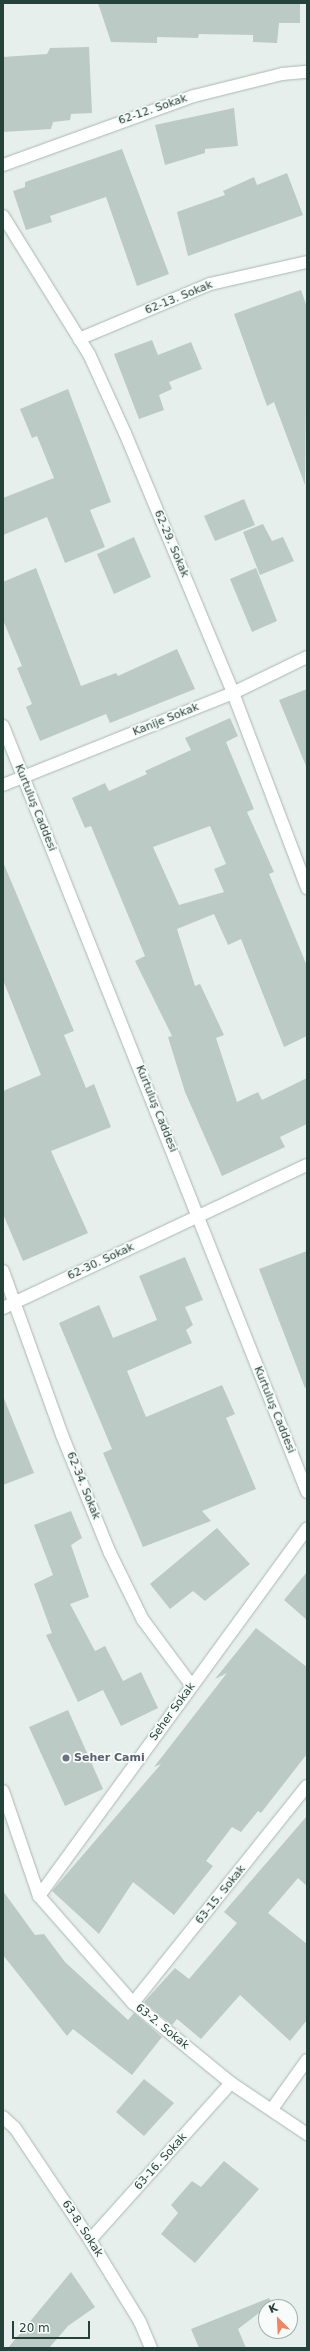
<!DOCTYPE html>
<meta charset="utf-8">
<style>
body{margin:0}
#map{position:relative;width:310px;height:2351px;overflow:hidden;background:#e6efeb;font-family:"DejaVu Sans",sans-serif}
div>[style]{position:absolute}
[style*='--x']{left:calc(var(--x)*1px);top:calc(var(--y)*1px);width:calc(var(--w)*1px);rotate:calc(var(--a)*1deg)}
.building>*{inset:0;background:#bbcac4}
.roads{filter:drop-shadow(0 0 1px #a8b8b2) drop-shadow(0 0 1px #a8b8b2)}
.minor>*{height:12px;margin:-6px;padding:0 6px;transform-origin:6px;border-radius:6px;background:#fff}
.dots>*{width:11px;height:11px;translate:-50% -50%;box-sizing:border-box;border:2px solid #f7fbf9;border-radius:50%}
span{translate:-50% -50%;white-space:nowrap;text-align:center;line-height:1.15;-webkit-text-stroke:3.5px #f7fbf9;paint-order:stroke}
.street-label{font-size:11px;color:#24423a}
.worship-label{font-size:11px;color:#5b616d;font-weight:700}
.left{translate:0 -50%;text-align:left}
.frame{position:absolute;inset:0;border:4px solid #24423a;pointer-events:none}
.north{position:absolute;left:258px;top:2299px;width:40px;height:40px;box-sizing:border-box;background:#f7fbf9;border:1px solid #a3b1ad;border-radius:50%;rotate:336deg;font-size:11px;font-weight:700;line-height:16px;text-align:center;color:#24423a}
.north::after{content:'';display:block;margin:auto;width:14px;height:18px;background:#f4845f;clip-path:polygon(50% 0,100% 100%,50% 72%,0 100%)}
.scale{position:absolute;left:12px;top:2321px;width:78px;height:18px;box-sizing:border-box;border:2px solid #24423a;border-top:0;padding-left:5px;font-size:12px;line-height:14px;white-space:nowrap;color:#24423a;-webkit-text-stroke:3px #f7fbf9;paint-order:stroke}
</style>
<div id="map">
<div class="building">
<div style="clip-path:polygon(98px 3px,300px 3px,300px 23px,279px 23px,277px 43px,253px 42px,253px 35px,199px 34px,198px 38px,157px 37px,157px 43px,111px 42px)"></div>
<div style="clip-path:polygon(89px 47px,92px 113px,71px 114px,70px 120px,53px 122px,51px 129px,3px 132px,3px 57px,47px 54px,50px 48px)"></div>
<div style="clip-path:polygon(234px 108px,238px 146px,205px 149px,205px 153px,165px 165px,155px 125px)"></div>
<div style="clip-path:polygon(122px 149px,169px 274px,137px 286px,106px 197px,50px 216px,52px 222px,26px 230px,13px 191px,25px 187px,25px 182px)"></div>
<div style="clip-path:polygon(287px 173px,303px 215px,188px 256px,177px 212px,225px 195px,223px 191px,254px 177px,257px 185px)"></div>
<div style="clip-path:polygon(301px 290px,307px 307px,305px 485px,274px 402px,267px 406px,234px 314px)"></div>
<div style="clip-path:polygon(152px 340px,158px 355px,191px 342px,202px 369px,169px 382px,172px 389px,159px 395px,164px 410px,139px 419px,114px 354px)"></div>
<div style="clip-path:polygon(68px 389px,111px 502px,90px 510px,105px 547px,65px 563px,47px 517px,3px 535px,3px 498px,54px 478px,37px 436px,32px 438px,20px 409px)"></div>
<div style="clip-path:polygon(244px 499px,255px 525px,215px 541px,204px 516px)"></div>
<div style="clip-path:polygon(263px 524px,272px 541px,283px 537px,294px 561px,260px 575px,243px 532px)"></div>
<div style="clip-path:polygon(134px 537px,151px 577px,114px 594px,97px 554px)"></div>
<div style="clip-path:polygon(36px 568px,81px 686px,116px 673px,118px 676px,177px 649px,195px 689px,110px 723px,106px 714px,40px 741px,26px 707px,32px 704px,17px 668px,22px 666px,3px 620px,3px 582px)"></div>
<div style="clip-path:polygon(256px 568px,277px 621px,252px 632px,230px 579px)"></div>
<div style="clip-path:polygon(307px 689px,307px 766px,306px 766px,279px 700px)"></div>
<div style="clip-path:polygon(evenodd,230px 718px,238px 736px,226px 742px,254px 809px,247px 812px,274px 872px,269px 874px,307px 966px,307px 1036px,284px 1047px,241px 939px,228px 945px,214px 914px,177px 929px,195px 986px,200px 984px,224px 1035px,216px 1038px,237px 1102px,258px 1092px,262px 1100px,307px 1078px,307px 1124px,280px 1137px,285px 1147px,222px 1176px,185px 1092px,168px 1037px,172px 1036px,135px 961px,145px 956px,91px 826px,85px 828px,72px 798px,105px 783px,109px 791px,147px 774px,145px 771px,191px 750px,185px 738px,230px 718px,210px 826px,226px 864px,214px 869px,224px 892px,179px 905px,153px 847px,210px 826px)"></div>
<div style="clip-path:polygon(3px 862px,74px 1031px,64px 1035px,86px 1088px,94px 1084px,111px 1127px,51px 1151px,88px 1233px,23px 1261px,3px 1214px,3px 1091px,41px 1075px,3px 980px)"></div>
<div style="clip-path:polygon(307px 1251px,307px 1387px,305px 1388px,259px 1269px)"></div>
<div style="clip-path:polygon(185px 1257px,203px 1300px,185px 1307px,193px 1325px,186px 1330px,192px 1343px,127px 1371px,146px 1417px,222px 1385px,235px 1414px,226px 1418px,256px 1489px,202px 1511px,211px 1521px,143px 1547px,103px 1453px,112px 1449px,59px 1323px,99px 1305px,113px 1338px,157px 1320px,139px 1276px)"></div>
<div style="clip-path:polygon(3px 1396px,34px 1473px,3px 1485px)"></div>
<div style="clip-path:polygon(71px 1511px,82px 1538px,71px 1545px,89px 1597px,70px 1604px,95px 1651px,105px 1646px,123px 1681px,141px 1672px,158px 1708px,121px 1726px,103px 1690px,78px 1702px,46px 1635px,52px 1633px,34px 1584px,53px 1575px,34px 1525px)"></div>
<div style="clip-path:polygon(217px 1528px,250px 1564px,205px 1601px,193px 1591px,170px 1609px,150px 1584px)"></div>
<div style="clip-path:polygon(307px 1572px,307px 1620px,284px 1600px)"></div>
<div style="clip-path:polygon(256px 1628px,307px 1667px,307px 1754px,261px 1813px,258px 1811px,241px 1832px,232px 1827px,206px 1861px,213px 1866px,174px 1915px,133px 1882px,99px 1934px,52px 1891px,161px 1764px,154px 1767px,227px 1673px,215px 1679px)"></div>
<div style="clip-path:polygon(68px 1710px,103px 1789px,65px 1806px,29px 1727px)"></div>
<div style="clip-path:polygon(307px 1816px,307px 1886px,298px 1878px,268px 1913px,307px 1944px,307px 2020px,290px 2041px,240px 1995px,201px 2039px,177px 2019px,172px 2025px,144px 2002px,175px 1968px,189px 1979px,237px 1923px,224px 1912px)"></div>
<div style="clip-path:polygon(3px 1891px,35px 1935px,44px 1934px,65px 1962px,128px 2020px,134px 2013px,162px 2037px,132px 2075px,73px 2029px,67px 2036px,3px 1955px)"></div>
<div style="clip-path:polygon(144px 2079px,174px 2103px,144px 2136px,116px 2112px)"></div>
<div style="clip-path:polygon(224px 2161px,259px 2189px,195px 2263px,161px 2234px,178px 2213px,171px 2205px,192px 2181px,201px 2187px)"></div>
<div style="clip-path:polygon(71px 2272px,95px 2307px,68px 2326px,49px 2348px,8px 2348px)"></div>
<div style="clip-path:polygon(269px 2298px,272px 2303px,238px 2329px,246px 2348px,199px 2348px,191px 2329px)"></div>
</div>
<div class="roads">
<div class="minor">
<div style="--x:3;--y:165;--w:203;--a:-19.9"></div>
<div style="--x:194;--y:96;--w:91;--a:-14"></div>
<div style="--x:282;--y:74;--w:25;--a:-5"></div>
<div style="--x:3;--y:216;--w:163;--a:58.1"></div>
<div style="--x:89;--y:354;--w:87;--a:65.5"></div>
<div style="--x:125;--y:433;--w:282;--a:67.4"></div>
<div style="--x:233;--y:693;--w:209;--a:69.2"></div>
<div style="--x:79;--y:339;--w:142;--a:-22.8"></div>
<div style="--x:210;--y:284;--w:99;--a:-12.8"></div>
<div style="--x:3;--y:726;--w:824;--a:68.35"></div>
<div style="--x:3;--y:785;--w:248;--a:-21.8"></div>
<div style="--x:233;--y:693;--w:82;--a:-25.9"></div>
<div style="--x:3;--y:1271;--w:174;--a:70.2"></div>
<div style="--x:62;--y:1435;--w:127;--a:67.9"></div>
<div style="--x:110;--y:1553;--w:75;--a:63.8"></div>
<div style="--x:143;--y:1620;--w:82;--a:53.4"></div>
<div style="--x:3;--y:1308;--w:336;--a:-25.2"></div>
<div style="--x:3;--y:1791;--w:111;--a:71.1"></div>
<div style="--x:39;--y:1896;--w:142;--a:48.7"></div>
<div style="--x:133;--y:2003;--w:127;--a:39.2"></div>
<div style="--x:231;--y:2083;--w:92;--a:33.9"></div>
<div style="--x:39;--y:1896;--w:455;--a:-53.9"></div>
<div style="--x:133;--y:2003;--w:278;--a:-51.3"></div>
<div style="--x:272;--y:2109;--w:60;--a:-54.5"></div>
<div style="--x:3;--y:2117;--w:16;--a:43"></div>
<div style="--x:15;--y:2128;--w:135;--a:56.2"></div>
<div style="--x:90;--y:2240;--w:96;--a:58.6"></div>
<div style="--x:140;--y:2322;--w:28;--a:67"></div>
<div style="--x:90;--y:2240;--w:211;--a:-48.1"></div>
</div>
</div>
<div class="dots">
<div style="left:66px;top:1758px;background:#6b7280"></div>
</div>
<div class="street-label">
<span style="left:153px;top:110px;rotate:-19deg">62-12. Sokak</span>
<span style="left:179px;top:298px;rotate:-22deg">62-13. Sokak</span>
<span style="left:171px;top:544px;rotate:67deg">62-29. Sokak</span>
<span style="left:166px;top:720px;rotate:-22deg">Kanije Sokak</span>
<span style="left:35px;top:808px;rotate:68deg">Kurtuluş Caddesi</span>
<span style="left:156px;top:1109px;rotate:68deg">Kurtuluş Caddesi</span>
<span style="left:101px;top:1262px;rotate:-25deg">62-30. Sokak</span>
<span style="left:274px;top:1410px;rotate:68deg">Kurtuluş Caddesi</span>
<span style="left:83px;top:1486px;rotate:68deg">62-34. Sokak</span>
<span style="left:173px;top:1712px;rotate:-54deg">Seher Sokak</span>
<span style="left:221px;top:1895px;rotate:-51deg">63-15. Sokak</span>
<span style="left:162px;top:2027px;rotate:39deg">63-2. Sokak</span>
<span style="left:161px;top:2162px;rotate:-48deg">63-16. Sokak</span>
<span style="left:82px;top:2229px;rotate:57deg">63-8. Sokak</span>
</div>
<div class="worship-label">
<span class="left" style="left:74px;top:1758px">Seher Cami</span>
</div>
<div class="frame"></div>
<div class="north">K</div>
<div class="scale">20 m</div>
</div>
